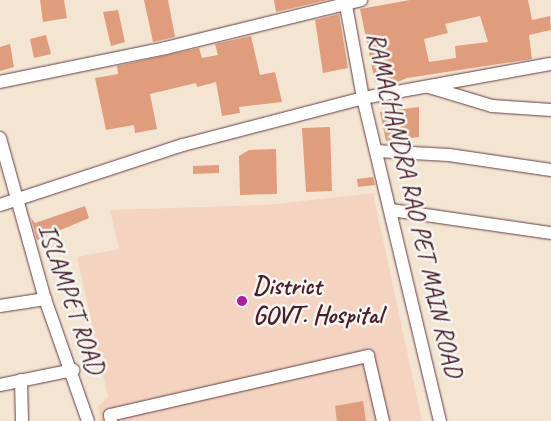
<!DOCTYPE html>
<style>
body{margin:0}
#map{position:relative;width:551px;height:421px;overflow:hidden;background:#f4e5d3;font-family:Caveat,sans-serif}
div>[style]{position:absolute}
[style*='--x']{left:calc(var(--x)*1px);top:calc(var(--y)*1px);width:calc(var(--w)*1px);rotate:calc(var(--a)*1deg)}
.built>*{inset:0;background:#f4d3c0}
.building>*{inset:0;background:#e09d7d}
.roads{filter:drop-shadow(0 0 1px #643d44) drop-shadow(0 0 1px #643d44)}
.minor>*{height:12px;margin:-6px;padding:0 6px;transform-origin:6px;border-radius:6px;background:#fff}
.dots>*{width:14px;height:14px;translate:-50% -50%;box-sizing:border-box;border:2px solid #f6f6f2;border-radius:50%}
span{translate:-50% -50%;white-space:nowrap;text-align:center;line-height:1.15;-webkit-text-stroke:5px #f6f6f2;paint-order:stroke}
.street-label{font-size:25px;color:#4a1f2b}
.poi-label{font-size:25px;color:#4a1f2b;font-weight:700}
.left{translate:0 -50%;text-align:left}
</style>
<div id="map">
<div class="built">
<div style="clip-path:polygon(373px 193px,422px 421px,100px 421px,98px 406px,108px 397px,77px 257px,119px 249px,110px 210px,267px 205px)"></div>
</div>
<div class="building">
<div style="clip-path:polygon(40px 0,64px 0,67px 18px,43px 22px)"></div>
<div style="clip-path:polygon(144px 0,168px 0,175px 37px,153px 42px)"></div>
<div style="clip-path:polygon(274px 0,327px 0,276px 12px)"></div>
<div style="clip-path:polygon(evenodd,410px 0,528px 0,532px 20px,550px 16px,551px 30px,529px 35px,532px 59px,407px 78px,393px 84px,392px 79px,375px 82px,360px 9px,410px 0,480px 16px,488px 42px,455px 46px,456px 58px,429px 62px,424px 39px,448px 33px,445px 24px,480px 16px)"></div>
<div style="clip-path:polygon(118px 10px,125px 42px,111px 46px,103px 12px)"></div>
<div style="clip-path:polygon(339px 14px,348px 68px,323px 73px,315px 20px)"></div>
<div style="clip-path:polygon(46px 35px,51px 54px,34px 58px,30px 39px)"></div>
<div style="clip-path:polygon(251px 36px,260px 75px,275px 72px,282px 102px,239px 107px,240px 113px,222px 116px,216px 82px,197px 87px,196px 83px,150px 94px,157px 129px,135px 133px,134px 125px,106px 130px,95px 78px,118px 74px,117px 66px,199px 48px,202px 58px,218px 55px,215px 44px)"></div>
<div style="clip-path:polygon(10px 44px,14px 67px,0 71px,0 47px)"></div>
<div style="clip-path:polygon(419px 107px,419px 137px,386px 141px,380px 112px)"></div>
<div style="clip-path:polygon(330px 127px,332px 191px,306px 192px,302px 128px)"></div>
<div style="clip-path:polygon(276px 149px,277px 194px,240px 195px,239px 156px,249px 150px)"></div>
<div style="clip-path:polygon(219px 165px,219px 173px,193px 174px,193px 166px)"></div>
<div style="clip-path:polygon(373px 177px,375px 185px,358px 187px,357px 179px)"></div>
<div style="clip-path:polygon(85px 206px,89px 218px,37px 240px,31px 218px,35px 223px)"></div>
<div style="clip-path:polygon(363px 401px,366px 421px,337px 421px,335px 406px)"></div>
</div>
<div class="roads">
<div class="minor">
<div style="--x:345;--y:0;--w:100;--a:79.6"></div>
<div style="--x:363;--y:98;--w:332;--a:76.6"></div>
<div style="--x:0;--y:82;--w:169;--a:-11.6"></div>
<div style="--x:166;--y:48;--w:201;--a:-13.8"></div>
<div style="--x:429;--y:87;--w:66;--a:16.8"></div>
<div style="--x:492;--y:106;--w:59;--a:3.9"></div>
<div style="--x:0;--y:138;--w:167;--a:74.4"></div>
<div style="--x:45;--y:299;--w:129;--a:70.6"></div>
<div style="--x:376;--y:151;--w:73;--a:3.1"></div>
<div style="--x:449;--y:155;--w:103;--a:8.4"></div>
<div style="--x:0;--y:205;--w:193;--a:-18.2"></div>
<div style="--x:183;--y:145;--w:186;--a:-14.6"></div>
<div style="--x:363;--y:98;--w:191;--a:-10.3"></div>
<div style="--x:391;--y:210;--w:162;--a:8.2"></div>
<div style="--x:0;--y:306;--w:46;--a:-8.8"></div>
<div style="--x:21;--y:380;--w:41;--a:88.6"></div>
<div style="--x:0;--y:385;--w:75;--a:-11.6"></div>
<div style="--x:111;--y:421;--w:6;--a:-99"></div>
<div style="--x:110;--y:415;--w:265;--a:-12.9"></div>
<div style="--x:368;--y:356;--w:67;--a:77"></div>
</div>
</div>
<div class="dots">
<div style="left:242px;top:301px;background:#b5179e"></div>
</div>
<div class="street-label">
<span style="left:414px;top:205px;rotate:77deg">RAMACHANDRA RAO PET MAIN ROAD</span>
<span style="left:71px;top:299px;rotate:71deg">ISLAMPET ROAD</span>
</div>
<div class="poi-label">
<span class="left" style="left:253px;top:301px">District<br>GOVT. Hospital</span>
</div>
</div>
